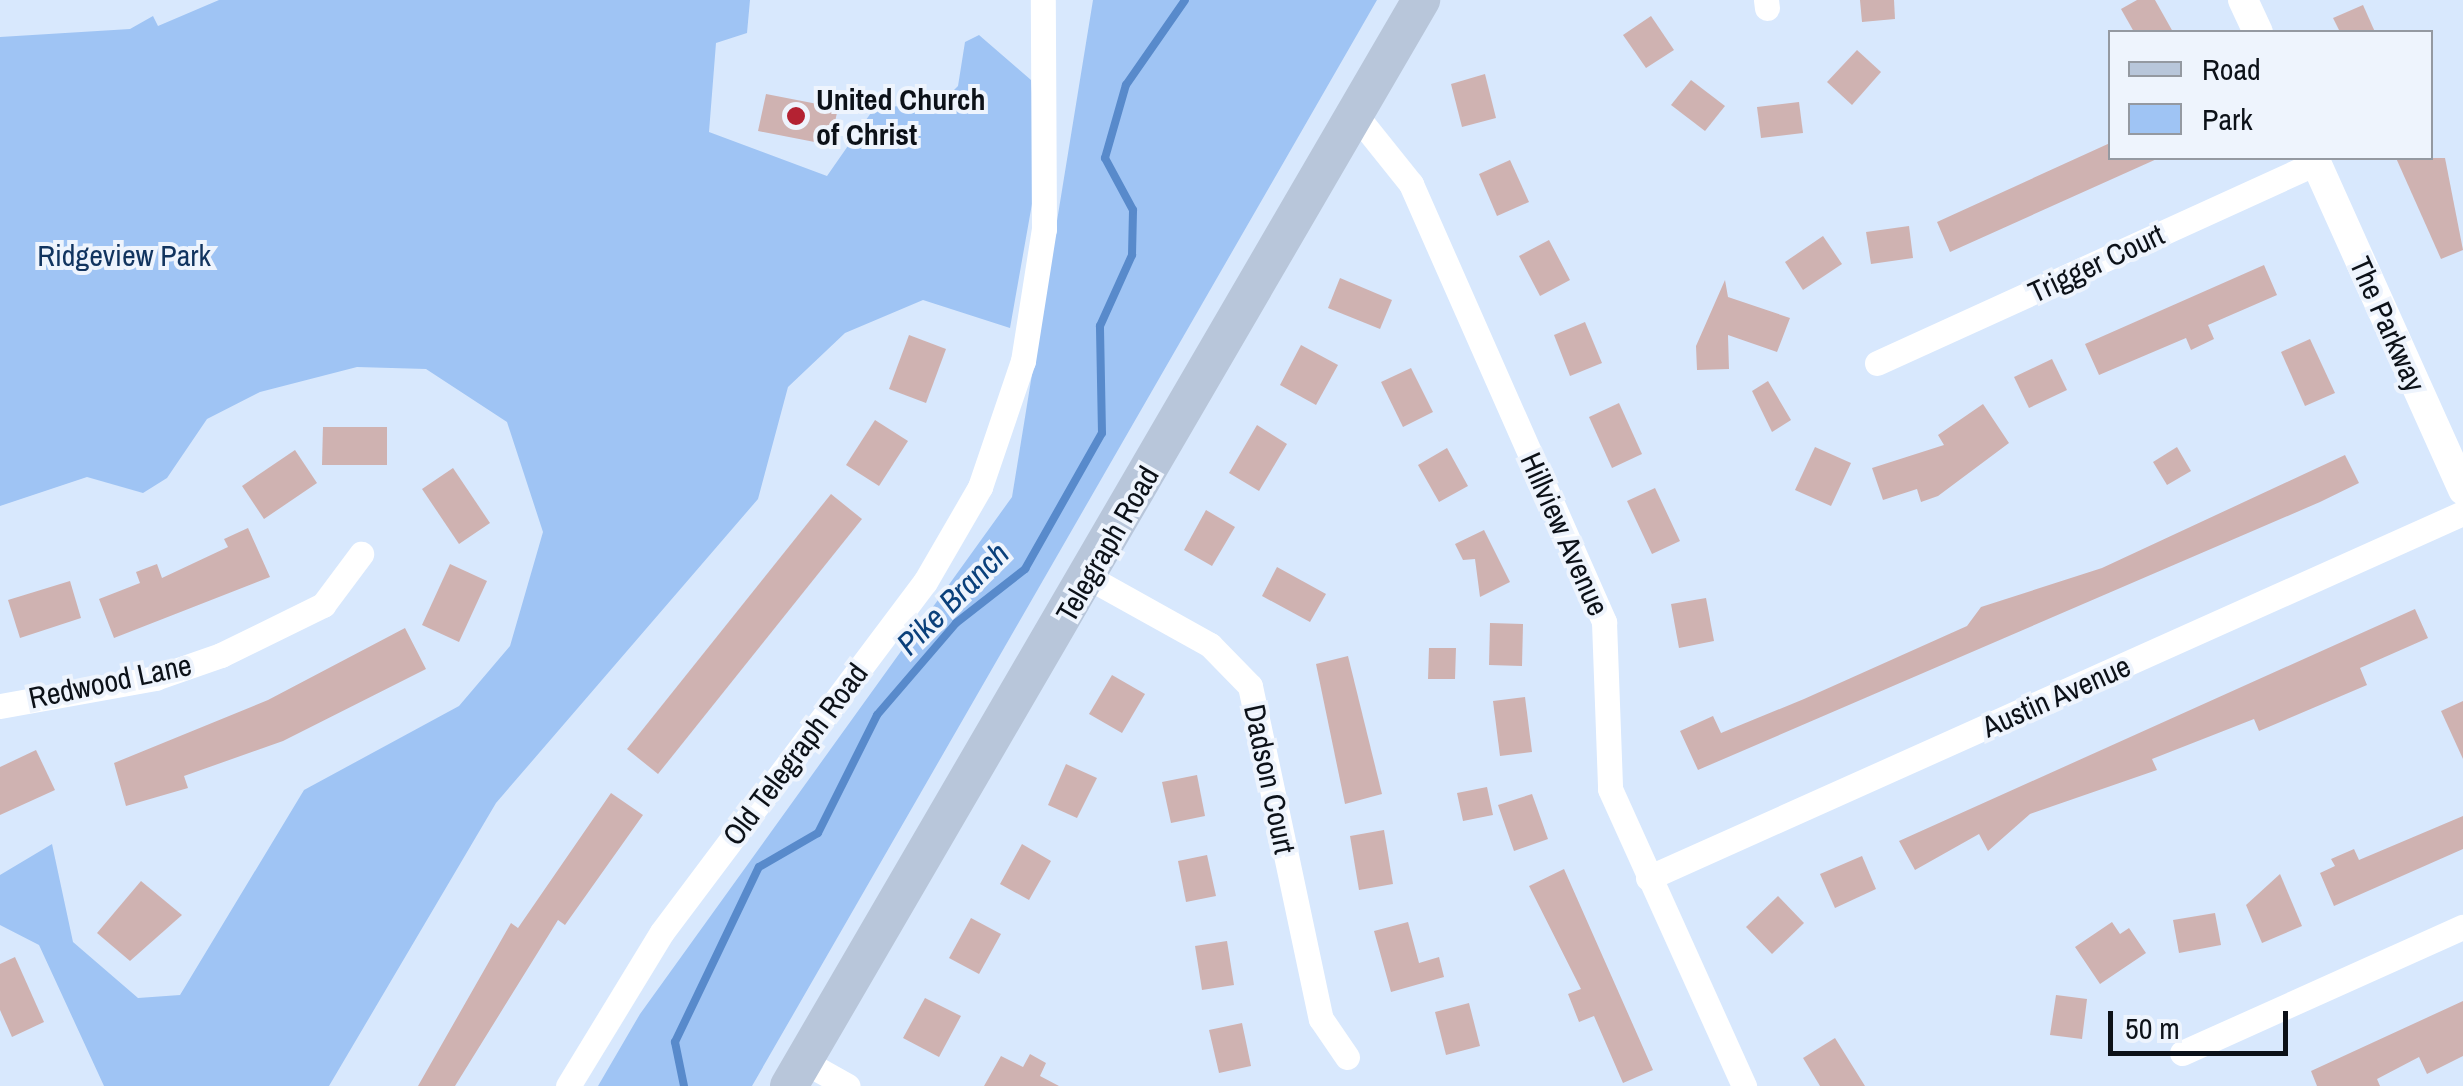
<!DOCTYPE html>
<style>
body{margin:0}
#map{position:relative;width:2463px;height:1086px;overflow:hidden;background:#d8e8fd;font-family:"Archivo Narrow",sans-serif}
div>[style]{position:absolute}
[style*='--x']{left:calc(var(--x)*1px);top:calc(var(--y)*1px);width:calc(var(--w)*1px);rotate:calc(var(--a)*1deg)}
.green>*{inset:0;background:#9fc4f4}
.stream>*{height:8px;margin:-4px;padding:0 4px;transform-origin:4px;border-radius:4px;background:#588acb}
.building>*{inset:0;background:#cfb2b1}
.minor>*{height:25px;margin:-12.5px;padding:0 12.5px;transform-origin:12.5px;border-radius:12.5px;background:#fff}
.tertiary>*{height:30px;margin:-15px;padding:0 15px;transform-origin:15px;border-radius:15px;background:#fff}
.primary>*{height:38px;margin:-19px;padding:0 19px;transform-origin:19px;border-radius:19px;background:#b8c6da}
.dots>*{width:28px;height:28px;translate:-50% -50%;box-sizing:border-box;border:5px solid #eef4fd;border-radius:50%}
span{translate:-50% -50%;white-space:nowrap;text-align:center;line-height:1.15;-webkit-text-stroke:8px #eef4fd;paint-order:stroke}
.poi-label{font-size:30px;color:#0c1118;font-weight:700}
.left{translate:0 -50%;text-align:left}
.park-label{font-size:30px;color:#11345f}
.street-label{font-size:30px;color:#0c1118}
.water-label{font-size:32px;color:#0a407b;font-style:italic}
.legend{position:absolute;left:2108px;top:30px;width:325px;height:130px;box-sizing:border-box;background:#eef4fd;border:2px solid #9499a1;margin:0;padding:12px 18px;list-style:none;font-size:30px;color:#0c1118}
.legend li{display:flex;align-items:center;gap:20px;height:50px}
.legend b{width:50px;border:2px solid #9499a1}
.scale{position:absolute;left:2108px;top:1011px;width:180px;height:45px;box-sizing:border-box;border:5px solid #0c1118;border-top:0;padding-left:12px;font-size:30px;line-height:35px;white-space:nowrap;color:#0c1118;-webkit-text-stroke:8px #eef4fd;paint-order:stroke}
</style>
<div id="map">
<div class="green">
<div style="clip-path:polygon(219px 0,750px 0,747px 33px,716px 43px,709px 132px,827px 176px,875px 107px,939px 105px,958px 86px,965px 42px,979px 35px,1031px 80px,1038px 170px,1010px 328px,923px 300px,845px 333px,788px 387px,758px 499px,496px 803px,329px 1086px,104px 1086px,39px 945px,0 925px,0 875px,52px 844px,73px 942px,138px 998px,180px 995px,304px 790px,459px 706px,510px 646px,543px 532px,507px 422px,426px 369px,357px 367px,260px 392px,207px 419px,167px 478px,143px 493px,87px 477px,0 506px,0 37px,130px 29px,153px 16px,158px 26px)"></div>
<div style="clip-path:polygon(1093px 0,1377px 0,752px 1086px,598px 1086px,640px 1014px,1012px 497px)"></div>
</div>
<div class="stream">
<div style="--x:684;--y:1086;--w:45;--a:-101.6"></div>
<div style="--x:675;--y:1042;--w:194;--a:-64.4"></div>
<div style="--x:759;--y:867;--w:68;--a:-30"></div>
<div style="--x:818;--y:833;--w:132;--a:-63.4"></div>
<div style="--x:877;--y:715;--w:121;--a:-49.3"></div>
<div style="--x:956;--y:623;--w:88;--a:-38"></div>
<div style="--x:1025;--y:569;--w:156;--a:-60.5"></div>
<div style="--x:1102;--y:433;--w:107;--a:-91.1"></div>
<div style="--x:1100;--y:326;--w:78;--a:-65.7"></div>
<div style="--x:1132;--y:255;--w:45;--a:-88.7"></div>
<div style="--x:1133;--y:210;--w:59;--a:-118.3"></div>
<div style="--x:1105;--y:158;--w:76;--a:-74"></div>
<div style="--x:1126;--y:85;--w:103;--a:-55.2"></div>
</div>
<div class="building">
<div style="clip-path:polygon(1860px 0,1894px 0,1895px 19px,1862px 22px)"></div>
<div style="clip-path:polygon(2137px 0,2155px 0,2173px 32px,2134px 32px,2121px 9px)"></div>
<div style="clip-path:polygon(2363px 5px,2375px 32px,2340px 32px,2333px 18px)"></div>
<div style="clip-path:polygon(1651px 16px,1674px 50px,1646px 68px,1623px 35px)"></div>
<div style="clip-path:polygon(1857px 50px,1881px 72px,1852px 105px,1827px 82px)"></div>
<div style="clip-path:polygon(1485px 74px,1496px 118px,1462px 127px,1451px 84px)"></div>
<div style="clip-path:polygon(1691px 80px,1725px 106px,1705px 131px,1671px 105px)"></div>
<div style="clip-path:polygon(766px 94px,838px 108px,830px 145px,758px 131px)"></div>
<div style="clip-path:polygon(1799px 102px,1803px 133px,1761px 138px,1757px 107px)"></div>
<div style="clip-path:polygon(2110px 143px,2110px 158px,2159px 158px,1950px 252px,1937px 222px)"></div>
<div style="clip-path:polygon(2396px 158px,2445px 158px,2463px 250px,2441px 259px)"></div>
<div style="clip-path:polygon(1510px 160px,1529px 202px,1497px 216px,1479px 174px)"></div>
<div style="clip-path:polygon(1909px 226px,1913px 258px,1871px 264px,1866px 232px)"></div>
<div style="clip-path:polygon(1823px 236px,1842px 264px,1803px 290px,1785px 262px)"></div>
<div style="clip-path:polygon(1549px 240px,1570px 280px,1540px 296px,1519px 256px)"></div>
<div style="clip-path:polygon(2264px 265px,2277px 295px,2208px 325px,2214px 339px,2191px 350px,2186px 338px,2099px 375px,2085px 344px)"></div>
<div style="clip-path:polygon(1340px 278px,1392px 300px,1380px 329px,1328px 308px)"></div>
<div style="clip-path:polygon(1725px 280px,1728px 297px,1790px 318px,1777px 352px,1728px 335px,1729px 369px,1697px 370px,1696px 346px)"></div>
<div style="clip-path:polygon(1585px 322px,1602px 363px,1570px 376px,1554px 335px)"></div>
<div style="clip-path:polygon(909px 335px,946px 349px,926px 403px,889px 389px)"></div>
<div style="clip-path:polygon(2310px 339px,2335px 393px,2305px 406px,2281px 352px)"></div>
<div style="clip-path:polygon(1301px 345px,1338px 365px,1316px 405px,1280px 385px)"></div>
<div style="clip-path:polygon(2052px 359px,2067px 390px,2029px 408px,2014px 377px)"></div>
<div style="clip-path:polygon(1411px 368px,1433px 412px,1403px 427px,1381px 382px)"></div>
<div style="clip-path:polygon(1768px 381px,1791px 420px,1772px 432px,1752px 391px)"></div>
<div style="clip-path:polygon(1619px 403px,1642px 454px,1612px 468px,1589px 417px)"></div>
<div style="clip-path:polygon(1983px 404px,2009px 443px,1938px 496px,1921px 502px,1917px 489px,1883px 500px,1872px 468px,1944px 445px,1938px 435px)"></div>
<div style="clip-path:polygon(875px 420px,908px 441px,879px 486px,846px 465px)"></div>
<div style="clip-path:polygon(1257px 425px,1287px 444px,1259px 491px,1229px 473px)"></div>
<div style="clip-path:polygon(323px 427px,387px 427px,387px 465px,322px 465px)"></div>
<div style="clip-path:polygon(1815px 447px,1851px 463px,1831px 506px,1795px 490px)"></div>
<div style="clip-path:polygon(2177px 447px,2191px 471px,2167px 485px,2153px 462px)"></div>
<div style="clip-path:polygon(1447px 448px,1468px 486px,1439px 502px,1418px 465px)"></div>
<div style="clip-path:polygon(295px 450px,317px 483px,264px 519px,242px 486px)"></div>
<div style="clip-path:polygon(2345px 455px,2359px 483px,2320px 502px,1698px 770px,1680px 731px,1713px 716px,1721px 733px,1804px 699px,1967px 626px,1981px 607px,2102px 568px)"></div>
<div style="clip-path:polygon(453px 468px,490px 523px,459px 544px,422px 489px)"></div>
<div style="clip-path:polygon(1655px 488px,1680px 541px,1652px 554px,1627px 501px)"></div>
<div style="clip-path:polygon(831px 494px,862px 519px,658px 774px,627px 749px)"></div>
<div style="clip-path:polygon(1206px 510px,1235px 527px,1212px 566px,1184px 550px)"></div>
<div style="clip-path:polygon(248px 528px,270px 577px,114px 638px,99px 599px,140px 583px,136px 572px,157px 564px,162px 578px,228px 547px,224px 539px)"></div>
<div style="clip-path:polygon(1484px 530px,1510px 582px,1480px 597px,1475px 559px,1463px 560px,1455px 544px)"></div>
<div style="clip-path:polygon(450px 564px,487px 581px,459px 642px,422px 625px)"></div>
<div style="clip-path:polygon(1277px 567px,1326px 594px,1310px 622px,1262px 596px)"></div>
<div style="clip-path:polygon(70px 581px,81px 618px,20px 638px,8px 600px)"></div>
<div style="clip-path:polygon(1706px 598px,1714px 641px,1679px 648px,1671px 604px)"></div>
<div style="clip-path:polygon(2415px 609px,2428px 638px,2360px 668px,2367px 685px,2259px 731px,2254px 719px,2152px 759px,2157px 770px,2030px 814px,1988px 851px,1979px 834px,1915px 870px,1899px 841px)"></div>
<div style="clip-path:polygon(1490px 623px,1523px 624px,1522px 666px,1489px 665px)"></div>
<div style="clip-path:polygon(405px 628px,426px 669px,283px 741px,184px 776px,188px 788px,126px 806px,114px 763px,268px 700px)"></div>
<div style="clip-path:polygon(1429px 648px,1456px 648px,1455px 679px,1428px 679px)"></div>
<div style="clip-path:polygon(1348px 656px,1382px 794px,1345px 804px,1316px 664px)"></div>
<div style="clip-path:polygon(1112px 675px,1145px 694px,1122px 733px,1089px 714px)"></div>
<div style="clip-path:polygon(1525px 697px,1532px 752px,1500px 756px,1493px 701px)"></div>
<div style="clip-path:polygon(2463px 701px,2463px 759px,2441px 711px)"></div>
<div style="clip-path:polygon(36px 750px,55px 790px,0 815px,0 767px)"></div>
<div style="clip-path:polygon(1066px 764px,1097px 778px,1077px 818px,1048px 805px)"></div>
<div style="clip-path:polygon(1197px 775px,1205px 816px,1171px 823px,1162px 782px)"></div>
<div style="clip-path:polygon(1487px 787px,1493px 815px,1463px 821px,1457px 793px)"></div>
<div style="clip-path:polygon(611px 793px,643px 815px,565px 925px,558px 920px,455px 1086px,418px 1086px,511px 923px,518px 928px)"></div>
<div style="clip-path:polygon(1532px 794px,1548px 839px,1514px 851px,1498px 805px)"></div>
<div style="clip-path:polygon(2463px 816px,2463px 849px,2334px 906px,2320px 873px,2335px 866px,2331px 859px,2354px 849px,2359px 860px)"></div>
<div style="clip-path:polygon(1384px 830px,1393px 884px,1359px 890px,1350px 836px)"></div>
<div style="clip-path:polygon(1022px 844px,1051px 861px,1029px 900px,1000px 884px)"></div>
<div style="clip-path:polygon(1207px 855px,1216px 896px,1186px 902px,1178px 861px)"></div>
<div style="clip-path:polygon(1862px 856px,1876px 889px,1835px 908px,1820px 874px)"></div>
<div style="clip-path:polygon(1564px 869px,1653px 1070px,1623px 1083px,1594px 1016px,1579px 1022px,1568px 994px,1581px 989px,1529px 886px)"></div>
<div style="clip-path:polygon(2280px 874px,2302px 926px,2262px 943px,2246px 905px)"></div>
<div style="clip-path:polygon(141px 881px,182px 915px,130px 961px,97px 933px)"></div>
<div style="clip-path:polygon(1778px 896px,1804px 923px,1772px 954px,1746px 927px)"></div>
<div style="clip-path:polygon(2215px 913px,2221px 945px,2179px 953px,2173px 920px)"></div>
<div style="clip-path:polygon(971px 918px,1001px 934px,979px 974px,949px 958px)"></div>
<div style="clip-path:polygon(1408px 922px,1419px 963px,1439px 957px,1444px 977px,1391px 992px,1374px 931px)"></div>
<div style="clip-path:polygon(2112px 922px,2120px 934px,2129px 928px,2146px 953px,2100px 984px,2075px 947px)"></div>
<div style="clip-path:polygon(1227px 941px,1234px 985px,1202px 990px,1195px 946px)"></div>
<div style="clip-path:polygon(15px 957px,44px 1022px,12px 1037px,0 1010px,0 964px)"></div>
<div style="clip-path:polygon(2056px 995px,2087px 999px,2082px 1039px,2050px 1035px)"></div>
<div style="clip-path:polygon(925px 998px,961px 1016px,939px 1057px,903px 1038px)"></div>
<div style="clip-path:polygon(2463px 1001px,2463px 1056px,2427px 1074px,2419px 1057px,2377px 1079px,2380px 1086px,2317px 1086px,2311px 1071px)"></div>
<div style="clip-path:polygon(1469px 1003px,1480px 1046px,1446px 1055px,1435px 1012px)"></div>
<div style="clip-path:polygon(1242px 1023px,1251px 1066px,1219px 1073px,1209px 1030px)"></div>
<div style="clip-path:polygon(1835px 1038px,1865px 1086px,1820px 1086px,1803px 1058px)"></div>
<div style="clip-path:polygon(1030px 1054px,1046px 1063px,1040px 1076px,1059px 1086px,984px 1086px,1001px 1056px,1023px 1067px)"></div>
</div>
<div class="minor">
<div style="--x:1766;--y:0;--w:8;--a:83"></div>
<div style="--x:1355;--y:114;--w:90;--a:51.3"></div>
<div style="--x:1411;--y:184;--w:479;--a:66.2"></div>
<div style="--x:1604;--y:622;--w:167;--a:87.9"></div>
<div style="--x:1610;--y:789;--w:326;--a:65.7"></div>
<div style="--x:1877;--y:363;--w:482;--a:-24.5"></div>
<div style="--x:1088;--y:577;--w:140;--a:29.1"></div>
<div style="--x:1210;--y:645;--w:57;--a:45.7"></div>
<div style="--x:1250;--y:686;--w:340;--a:78"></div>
<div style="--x:1321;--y:1019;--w:46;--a:55.6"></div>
<div style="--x:0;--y:706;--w:158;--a:-10.2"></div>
<div style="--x:155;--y:678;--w:70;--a:-19.2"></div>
<div style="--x:221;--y:655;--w:114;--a:-26.1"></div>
<div style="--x:323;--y:605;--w:64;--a:-53.3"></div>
<div style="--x:1648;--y:878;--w:893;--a:-24.13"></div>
<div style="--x:2182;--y:1053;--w:308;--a:-24.2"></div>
<div style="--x:803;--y:1061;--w:51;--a:29.1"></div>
<div style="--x:568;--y:1086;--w:180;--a:-58.6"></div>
<div style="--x:662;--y:932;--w:438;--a:-53.1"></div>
<div style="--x:925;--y:582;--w:110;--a:-59.9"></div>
<div style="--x:980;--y:487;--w:133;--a:-71.2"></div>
<div style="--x:1023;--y:361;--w:134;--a:-81"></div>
<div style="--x:1044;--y:229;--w:229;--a:-90.3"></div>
</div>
<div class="tertiary">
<div style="--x:2243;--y:0;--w:35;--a:65"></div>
<div style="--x:2314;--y:158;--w:364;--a:65.8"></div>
</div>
<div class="primary">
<div style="--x:789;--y:1086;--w:1257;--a:-59.8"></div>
</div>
<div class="dots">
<div style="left:796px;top:116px;background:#b42232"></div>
</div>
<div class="poi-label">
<span class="left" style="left:816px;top:116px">United Church<br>of Christ</span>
</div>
<div class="park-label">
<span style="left:124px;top:255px">Ridgeview Park</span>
</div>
<div class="street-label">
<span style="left:2096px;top:263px;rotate:-25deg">Trigger Court</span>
<span style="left:2388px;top:324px;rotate:66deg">The Parkway</span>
<span style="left:1565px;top:534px;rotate:66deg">Hillview Avenue</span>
<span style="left:1107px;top:544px;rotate:-60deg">Telegraph Road</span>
<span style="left:110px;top:681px;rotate:-12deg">Redwood Lane</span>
<span style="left:2056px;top:696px;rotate:-24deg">Austin Avenue</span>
<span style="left:795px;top:754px;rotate:-53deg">Old Telegraph Road</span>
<span style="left:1270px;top:779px;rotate:78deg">Dadson Court</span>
</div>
<div class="water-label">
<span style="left:953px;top:599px;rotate:-45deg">Pike Branch</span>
</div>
<ul class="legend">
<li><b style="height:12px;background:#b8c6da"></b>Road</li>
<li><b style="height:28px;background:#9fc4f4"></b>Park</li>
</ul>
<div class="scale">50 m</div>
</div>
